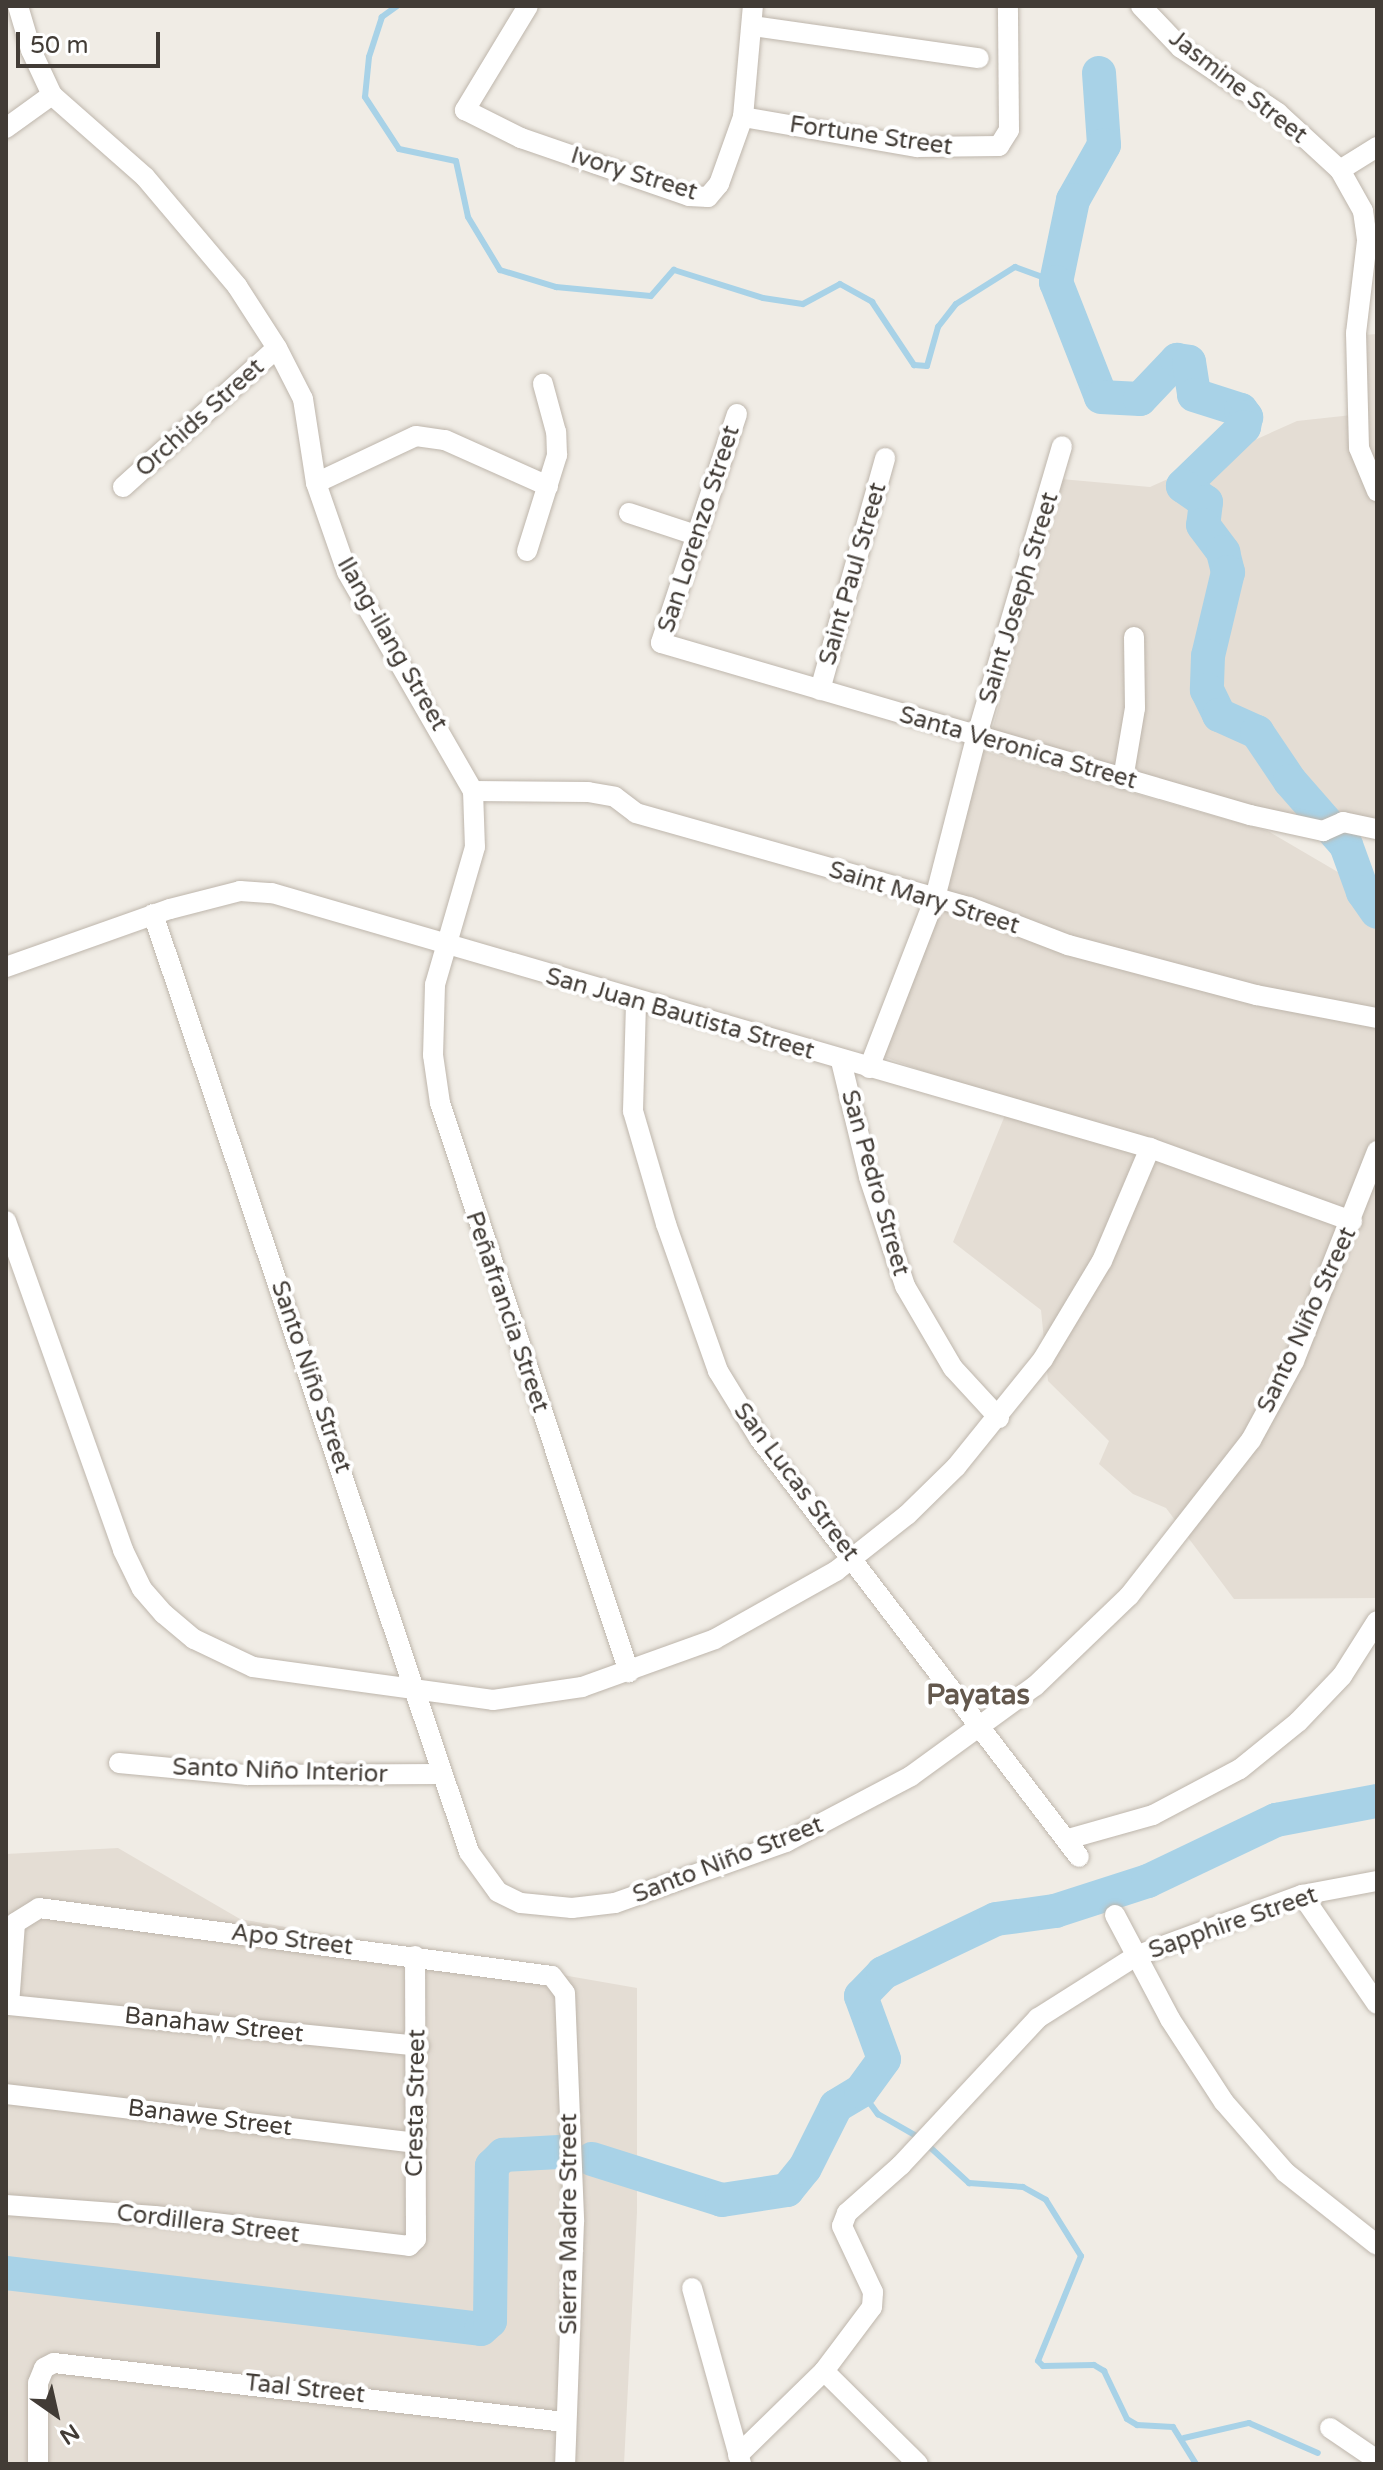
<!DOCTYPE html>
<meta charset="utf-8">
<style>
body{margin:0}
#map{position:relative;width:1383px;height:2470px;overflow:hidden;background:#f0ece5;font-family:"Varela Round",sans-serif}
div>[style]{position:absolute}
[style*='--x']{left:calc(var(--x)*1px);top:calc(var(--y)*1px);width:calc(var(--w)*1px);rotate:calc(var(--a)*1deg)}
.residential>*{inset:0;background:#e4ddd4}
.stream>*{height:6px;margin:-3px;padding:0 3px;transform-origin:3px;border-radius:3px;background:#a8d2e7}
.river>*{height:34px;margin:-17px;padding:0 17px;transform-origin:17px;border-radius:17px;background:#a8d2e7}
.roads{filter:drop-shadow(0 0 2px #beb6ac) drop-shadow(0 0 2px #beb6ac)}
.minor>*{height:20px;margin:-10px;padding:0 10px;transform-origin:10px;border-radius:10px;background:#fff}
span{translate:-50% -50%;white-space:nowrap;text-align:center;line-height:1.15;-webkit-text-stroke:8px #fff;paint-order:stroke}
.street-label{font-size:24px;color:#423c36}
.quarter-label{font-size:28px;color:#64594e;font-weight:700}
.frame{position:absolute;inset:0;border:8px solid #423c36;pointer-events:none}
.north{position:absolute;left:16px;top:2374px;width:80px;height:80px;-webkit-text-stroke:6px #fff;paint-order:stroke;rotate:146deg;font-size:22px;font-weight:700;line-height:32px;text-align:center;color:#423c36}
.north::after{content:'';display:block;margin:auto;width:28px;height:36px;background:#423c36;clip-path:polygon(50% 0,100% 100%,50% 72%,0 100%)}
.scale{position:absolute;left:16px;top:32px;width:144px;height:36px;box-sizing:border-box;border:4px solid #423c36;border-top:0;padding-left:10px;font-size:24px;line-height:28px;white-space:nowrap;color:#423c36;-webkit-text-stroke:6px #fff;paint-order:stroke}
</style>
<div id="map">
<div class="residential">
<div style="clip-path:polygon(1377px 334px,1377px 834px,1222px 799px,991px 734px,1061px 479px,1150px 487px,1297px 421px,1352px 415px,1362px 335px)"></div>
<div style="clip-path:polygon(980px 750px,1268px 831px,1377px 895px,1377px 1598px,1234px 1599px,1166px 1508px,1133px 1494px,1099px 1464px,1109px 1441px,1048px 1381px,1041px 1310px,953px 1242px,1010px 1103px,882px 1056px)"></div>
<div style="clip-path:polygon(118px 1848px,240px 1919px,637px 1988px,637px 2212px,624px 2464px,6px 2464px,6px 1854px)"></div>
</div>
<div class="stream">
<div style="--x:397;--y:6;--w:19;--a:144"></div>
<div style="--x:382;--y:17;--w:42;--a:108"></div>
<div style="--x:369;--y:57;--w:40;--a:95.7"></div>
<div style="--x:365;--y:97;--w:62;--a:56.8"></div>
<div style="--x:399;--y:149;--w:58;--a:11.9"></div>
<div style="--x:456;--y:161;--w:57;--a:77.9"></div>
<div style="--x:468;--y:217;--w:62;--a:58.9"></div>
<div style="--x:500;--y:270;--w:59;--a:16.9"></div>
<div style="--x:556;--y:287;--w:95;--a:5.4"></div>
<div style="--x:651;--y:296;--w:35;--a:-49"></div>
<div style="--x:674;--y:270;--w:93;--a:17.5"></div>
<div style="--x:763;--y:298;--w:40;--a:8.5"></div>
<div style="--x:803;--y:304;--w:42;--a:-28.4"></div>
<div style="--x:840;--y:284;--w:37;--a:29"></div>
<div style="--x:872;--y:302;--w:76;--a:56.3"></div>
<div style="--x:914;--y:365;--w:13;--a:4"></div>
<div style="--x:927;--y:366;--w:41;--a:-74.2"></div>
<div style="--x:938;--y:327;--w:29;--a:-52"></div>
<div style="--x:956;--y:304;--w:70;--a:-32.1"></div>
<div style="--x:1015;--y:267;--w:44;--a:20.1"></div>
<div style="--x:861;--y:2091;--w:29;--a:54"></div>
<div style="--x:878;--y:2114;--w:48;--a:29.7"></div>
<div style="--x:920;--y:2138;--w:67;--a:42.6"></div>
<div style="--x:969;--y:2183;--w:54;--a:4.2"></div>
<div style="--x:1023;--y:2187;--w:26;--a:29"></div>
<div style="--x:1046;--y:2200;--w:66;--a:58"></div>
<div style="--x:1081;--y:2256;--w:113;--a:112.3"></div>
<div style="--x:1038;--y:2361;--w:7;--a:45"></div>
<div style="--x:1043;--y:2366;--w:51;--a:-1.1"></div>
<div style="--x:1094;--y:2365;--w:12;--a:31"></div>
<div style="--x:1104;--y:2371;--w:53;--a:64.4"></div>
<div style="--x:1127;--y:2419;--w:12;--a:31"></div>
<div style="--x:1137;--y:2425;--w:36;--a:3"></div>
<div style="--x:1173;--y:2427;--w:44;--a:58.1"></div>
<div style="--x:1184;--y:2438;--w:67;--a:-13"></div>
<div style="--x:1249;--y:2423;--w:75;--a:23.5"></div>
</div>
<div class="river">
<div style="--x:1099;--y:73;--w:72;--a:86"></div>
<div style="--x:1104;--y:145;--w:63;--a:119.4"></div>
<div style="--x:1073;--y:200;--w:84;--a:101.7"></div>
<div style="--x:1056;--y:282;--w:123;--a:68.6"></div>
<div style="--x:1101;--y:397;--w:39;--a:3"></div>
<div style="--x:1140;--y:399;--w:54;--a:-46.5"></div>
<div style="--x:1177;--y:360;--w:12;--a:9"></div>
<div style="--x:1189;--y:362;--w:33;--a:81"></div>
<div style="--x:1194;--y:395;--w:49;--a:17.7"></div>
<div style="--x:1241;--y:410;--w:9;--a:54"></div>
<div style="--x:1246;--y:417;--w:10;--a:101"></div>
<div style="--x:1244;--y:427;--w:85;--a:136"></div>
<div style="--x:1183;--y:486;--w:28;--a:35"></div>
<div style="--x:1206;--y:502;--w:23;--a:97"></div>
<div style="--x:1203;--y:525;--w:34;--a:53"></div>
<div style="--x:1223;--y:552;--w:21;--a:76"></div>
<div style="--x:1228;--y:572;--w:86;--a:103.4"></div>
<div style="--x:1208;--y:656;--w:34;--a:92"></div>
<div style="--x:1207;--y:690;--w:28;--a:64"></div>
<div style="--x:1219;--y:715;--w:42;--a:24.1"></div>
<div style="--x:1257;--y:732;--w:59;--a:56"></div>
<div style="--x:1290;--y:781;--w:85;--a:48.8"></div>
<div style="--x:1346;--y:845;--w:50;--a:70.1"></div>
<div style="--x:1363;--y:892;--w:24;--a:55"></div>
<div style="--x:592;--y:2159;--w:136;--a:17.5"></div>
<div style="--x:722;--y:2200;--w:66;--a:-8.7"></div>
<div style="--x:787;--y:2190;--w:28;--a:-51"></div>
<div style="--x:805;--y:2168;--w:69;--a:-63.4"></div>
<div style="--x:836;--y:2106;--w:29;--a:-31"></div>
<div style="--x:861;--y:2091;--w:39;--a:-54"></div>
<div style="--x:884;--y:2059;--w:67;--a:-110.1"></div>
<div style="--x:861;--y:1996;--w:32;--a:-46"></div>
<div style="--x:883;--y:1973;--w:125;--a:-25.5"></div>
<div style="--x:996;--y:1919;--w:60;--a:-7.7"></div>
<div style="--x:1055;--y:1911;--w:98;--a:-17.9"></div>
<div style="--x:1148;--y:1881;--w:142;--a:-25.5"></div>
<div style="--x:1276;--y:1820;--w:103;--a:-10.7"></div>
<div style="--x:6;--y:2273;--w:478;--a:6.7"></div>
<div style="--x:481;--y:2329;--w:12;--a:-42"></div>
<div style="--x:490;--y:2321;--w:155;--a:-89.3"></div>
<div style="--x:492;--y:2166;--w:16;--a:-45"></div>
<div style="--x:503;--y:2155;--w:56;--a:-3.1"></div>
</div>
<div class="roads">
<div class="minor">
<div style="--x:18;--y:6;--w:46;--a:73.5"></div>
<div style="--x:31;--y:50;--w:50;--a:65"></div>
<div style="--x:52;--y:95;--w:124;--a:41.4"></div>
<div style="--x:145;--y:177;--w:143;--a:49.8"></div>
<div style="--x:237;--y:286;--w:74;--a:57.2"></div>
<div style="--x:277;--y:348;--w:57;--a:63"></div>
<div style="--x:303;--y:399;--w:85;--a:81.2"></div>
<div style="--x:316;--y:483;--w:94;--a:70.8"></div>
<div style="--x:347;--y:572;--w:253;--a:60.1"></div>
<div style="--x:473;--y:791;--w:56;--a:88"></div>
<div style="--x:475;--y:847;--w:144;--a:106.2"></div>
<div style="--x:435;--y:985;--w:70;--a:91.6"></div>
<div style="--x:433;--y:1055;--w:49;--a:81.7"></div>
<div style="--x:440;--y:1103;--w:600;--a:71.63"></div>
<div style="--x:528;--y:6;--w:122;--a:121.2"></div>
<div style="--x:465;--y:110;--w:63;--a:26.6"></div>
<div style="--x:521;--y:138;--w:178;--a:19"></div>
<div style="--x:689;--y:196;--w:19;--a:3"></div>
<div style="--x:708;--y:197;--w:17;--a:-50"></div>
<div style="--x:719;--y:184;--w:71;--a:-70.3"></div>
<div style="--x:743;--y:117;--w:111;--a:-84.9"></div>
<div style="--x:1141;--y:6;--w:58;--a:46.4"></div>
<div style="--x:1181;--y:48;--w:117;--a:33.8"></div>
<div style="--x:1278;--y:113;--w:84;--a:42.6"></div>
<div style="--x:1340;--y:170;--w:47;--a:60.7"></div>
<div style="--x:1363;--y:211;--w:30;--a:82"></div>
<div style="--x:1367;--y:241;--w:93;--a:96.8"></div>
<div style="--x:1356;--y:333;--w:115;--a:88.5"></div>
<div style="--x:1359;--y:448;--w:47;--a:67.3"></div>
<div style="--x:753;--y:26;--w:228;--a:8.1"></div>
<div style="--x:743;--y:117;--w:177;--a:9.8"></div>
<div style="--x:917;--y:147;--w:82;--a:-0.7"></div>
<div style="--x:999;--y:146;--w:19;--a:-58"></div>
<div style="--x:1009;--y:130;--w:124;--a:-90.5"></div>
<div style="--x:6;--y:128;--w:57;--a:-35.7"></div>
<div style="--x:1340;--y:170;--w:44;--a:-31.9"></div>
<div style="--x:737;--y:414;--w:241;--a:108.4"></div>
<div style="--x:661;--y:643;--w:614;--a:16.28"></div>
<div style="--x:1250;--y:815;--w:75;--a:12.4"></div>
<div style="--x:1323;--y:831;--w:22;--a:-24"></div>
<div style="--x:1343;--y:822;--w:35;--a:12"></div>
<div style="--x:316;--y:483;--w:110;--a:-25.2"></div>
<div style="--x:416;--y:436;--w:29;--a:8"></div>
<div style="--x:445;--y:440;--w:113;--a:24.1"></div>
<div style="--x:123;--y:487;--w:207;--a:-42.1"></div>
<div style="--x:629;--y:513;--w:71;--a:18.2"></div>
<div style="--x:527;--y:551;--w:101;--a:-72.6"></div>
<div style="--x:557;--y:455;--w:23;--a:-92"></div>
<div style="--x:556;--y:432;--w:50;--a:-105.2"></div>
<div style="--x:820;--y:690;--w:241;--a:-74.3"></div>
<div style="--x:1123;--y:779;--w:72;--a:-80.4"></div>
<div style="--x:1135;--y:708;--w:71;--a:-90.8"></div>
<div style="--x:473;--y:791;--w:115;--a:0.5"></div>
<div style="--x:588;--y:792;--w:27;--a:10"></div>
<div style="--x:615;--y:797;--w:26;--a:37"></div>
<div style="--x:636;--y:813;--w:346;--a:15.8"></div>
<div style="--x:969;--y:907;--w:106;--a:21"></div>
<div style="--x:1068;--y:945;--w:195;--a:14.9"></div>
<div style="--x:1256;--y:995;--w:123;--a:10.8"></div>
<div style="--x:153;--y:914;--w:990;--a:71.38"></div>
<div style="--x:469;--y:1852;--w:49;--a:54.1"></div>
<div style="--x:498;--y:1892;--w:25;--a:26"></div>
<div style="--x:521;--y:1903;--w:51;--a:5.6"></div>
<div style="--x:572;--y:1908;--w:43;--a:-6.6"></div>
<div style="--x:615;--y:1903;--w:182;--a:-19.6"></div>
<div style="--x:786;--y:1842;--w:141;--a:-27.8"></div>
<div style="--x:911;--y:1776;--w:153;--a:-36"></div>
<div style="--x:1035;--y:1686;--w:130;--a:-43.8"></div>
<div style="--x:1129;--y:1596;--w:198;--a:-52"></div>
<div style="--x:1251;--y:1440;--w:90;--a:-61.4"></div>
<div style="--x:1294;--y:1361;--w:226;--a:-68.4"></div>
<div style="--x:6;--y:967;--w:174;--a:-19.5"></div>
<div style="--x:170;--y:909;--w:72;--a:-14.4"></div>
<div style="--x:240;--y:891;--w:32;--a:4"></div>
<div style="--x:272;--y:893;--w:914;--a:16.2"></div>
<div style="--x:1150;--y:1148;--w:215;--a:19.9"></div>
<div style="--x:636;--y:1003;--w:108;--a:91.6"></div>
<div style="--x:633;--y:1111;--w:118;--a:73.7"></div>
<div style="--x:666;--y:1224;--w:156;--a:70.5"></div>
<div style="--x:718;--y:1371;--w:79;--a:58.5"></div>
<div style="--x:759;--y:1438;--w:527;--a:52.63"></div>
<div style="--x:841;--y:1061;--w:119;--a:76.4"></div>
<div style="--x:869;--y:1177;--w:115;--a:71.7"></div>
<div style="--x:905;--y:1286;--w:95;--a:59.7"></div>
<div style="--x:953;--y:1368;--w:68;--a:47.4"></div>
<div style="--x:869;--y:1068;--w:182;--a:-68.8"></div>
<div style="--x:935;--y:898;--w:168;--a:-75.6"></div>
<div style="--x:977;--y:735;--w:301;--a:-73.6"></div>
<div style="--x:6;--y:1221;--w:349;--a:70.4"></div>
<div style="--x:123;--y:1550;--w:43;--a:64"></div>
<div style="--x:142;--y:1589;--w:33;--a:49"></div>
<div style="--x:164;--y:1614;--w:39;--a:40"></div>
<div style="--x:194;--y:1639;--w:65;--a:25.4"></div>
<div style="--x:253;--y:1667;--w:242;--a:7.8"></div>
<div style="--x:493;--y:1700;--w:90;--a:-8.3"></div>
<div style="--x:582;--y:1687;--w:141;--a:-19.8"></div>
<div style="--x:715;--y:1639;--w:139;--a:-29.3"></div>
<div style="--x:836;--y:1571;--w:90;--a:-38.3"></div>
<div style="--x:907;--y:1515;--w:69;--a:-44.4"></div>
<div style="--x:956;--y:1467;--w:139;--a:-51.1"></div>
<div style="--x:1043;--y:1359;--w:114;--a:-59"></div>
<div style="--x:1102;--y:1261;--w:123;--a:-67"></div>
<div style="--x:119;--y:1763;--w:129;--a:5.4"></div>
<div style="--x:247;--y:1775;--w:194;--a:-0.3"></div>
<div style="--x:1068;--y:1839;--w:88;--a:-15.8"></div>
<div style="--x:1153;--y:1815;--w:98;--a:-27.9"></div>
<div style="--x:1240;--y:1769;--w:75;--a:-39"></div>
<div style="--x:1298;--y:1722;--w:64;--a:-46.3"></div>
<div style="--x:1342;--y:1676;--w:65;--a:-57.5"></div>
<div style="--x:1302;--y:1895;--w:132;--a:55.5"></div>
<div style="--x:1115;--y:1915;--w:118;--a:62.1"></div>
<div style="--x:1170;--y:2019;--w:99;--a:57"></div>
<div style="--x:1224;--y:2102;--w:93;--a:48.9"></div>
<div style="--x:1285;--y:2172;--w:117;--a:38.4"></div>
<div style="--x:9;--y:2005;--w:82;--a:-85.8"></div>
<div style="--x:15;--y:1923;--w:28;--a:-32"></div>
<div style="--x:39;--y:1908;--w:517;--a:7.55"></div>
<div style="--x:552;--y:1976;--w:21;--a:53"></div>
<div style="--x:565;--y:1993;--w:229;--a:87.7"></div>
<div style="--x:574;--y:2222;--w:242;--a:92.1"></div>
<div style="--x:9;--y:2005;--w:412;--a:5.7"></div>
<div style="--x:6;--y:2094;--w:412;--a:6.8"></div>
<div style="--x:6;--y:2205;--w:149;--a:4.2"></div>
<div style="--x:155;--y:2216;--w:256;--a:6.7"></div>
<div style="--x:409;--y:2246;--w:10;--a:-45"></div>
<div style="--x:416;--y:2239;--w:283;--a:-90.2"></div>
<div style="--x:692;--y:2288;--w:183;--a:74.4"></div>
<div style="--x:824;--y:2371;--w:132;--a:44.7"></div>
<div style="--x:1330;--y:2428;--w:57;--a:34.2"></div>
<div style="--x:738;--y:2455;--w:120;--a:-44.3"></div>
<div style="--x:824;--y:2371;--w:80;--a:-53.1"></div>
<div style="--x:872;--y:2307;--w:15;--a:-86"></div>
<div style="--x:873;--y:2292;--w:73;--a:-115.2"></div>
<div style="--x:842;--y:2226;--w:14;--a:-69"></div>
<div style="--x:847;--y:2213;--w:72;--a:-41.6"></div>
<div style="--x:901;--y:2165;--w:201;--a:-47"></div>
<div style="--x:1038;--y:2018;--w:116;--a:-32.3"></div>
<div style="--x:1136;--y:1956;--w:177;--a:-20.2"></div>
<div style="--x:1302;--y:1895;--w:76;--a:-10.6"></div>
<div style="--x:38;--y:2464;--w:81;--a:-90"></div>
<div style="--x:38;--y:2383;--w:16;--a:-68"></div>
<div style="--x:44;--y:2368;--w:11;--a:-27"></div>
<div style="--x:54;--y:2363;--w:514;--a:6.59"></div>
</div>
</div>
<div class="street-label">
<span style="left:1238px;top:87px;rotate:38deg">Jasmine Street</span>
<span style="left:871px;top:136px;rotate:8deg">Fortune Street</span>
<span style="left:634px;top:174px;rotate:17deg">Ivory Street</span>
<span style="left:200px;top:418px;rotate:-42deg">Orchids Street</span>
<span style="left:699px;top:529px;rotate:-72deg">San Lorenzo Street</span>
<span style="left:853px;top:574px;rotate:-74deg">Saint Paul Street</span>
<span style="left:1019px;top:598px;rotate:-73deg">Saint Joseph Street</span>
<span style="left:392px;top:644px;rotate:60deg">Ilang-ilang Street</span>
<span style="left:1018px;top:748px;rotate:16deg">Santa Veronica Street</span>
<span style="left:924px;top:898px;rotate:17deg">Saint Mary Street</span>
<span style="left:680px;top:1014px;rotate:16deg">San Juan Bautista Street</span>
<span style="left:875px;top:1183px;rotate:74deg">San Pedro Street</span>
<span style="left:507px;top:1312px;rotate:71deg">Peñafrancia Street</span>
<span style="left:1307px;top:1320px;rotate:-65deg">Santo Niño Street</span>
<span style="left:311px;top:1377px;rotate:71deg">Santo Niño Street</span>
<span style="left:796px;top:1482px;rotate:53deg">San Lucas Street</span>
<span style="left:280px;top:1771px;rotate:2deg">Santo Niño Interior</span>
<span style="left:728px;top:1860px;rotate:-21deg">Santo Niño Street</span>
<span style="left:1233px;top:1923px;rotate:-19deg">Sapphire Street</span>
<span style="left:292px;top:1940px;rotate:7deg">Apo Street</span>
<span style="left:214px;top:2025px;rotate:6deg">Banahaw Street</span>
<span style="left:416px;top:2103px;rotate:-89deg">Cresta Street</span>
<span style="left:210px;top:2118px;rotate:7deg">Banawe Street</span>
<span style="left:208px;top:2224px;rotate:7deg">Cordillera Street</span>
<span style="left:569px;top:2224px;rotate:-90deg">Sierra Madre Street</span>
<span style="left:305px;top:2389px;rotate:6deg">Taal Street</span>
</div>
<div class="quarter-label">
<span style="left:978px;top:1695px">Payatas</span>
</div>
<div class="frame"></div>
<div class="north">N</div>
<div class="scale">50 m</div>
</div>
